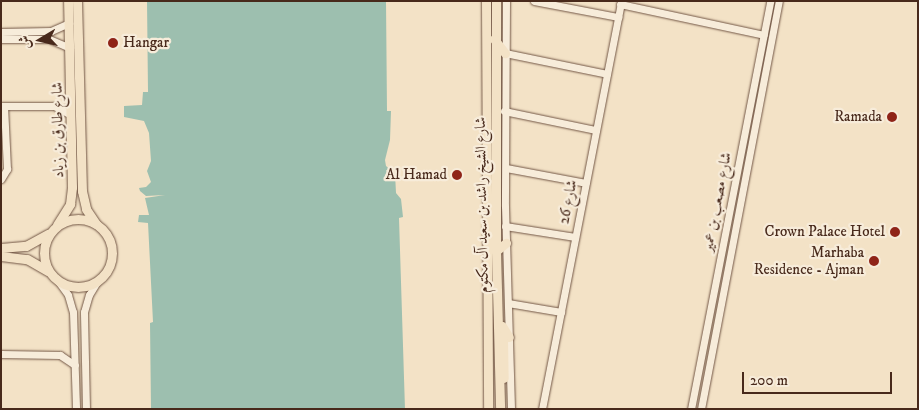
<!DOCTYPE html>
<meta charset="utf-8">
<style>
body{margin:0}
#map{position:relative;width:919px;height:410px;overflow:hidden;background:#f3e2c6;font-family:"IM FELL DW Pica",Amiri,serif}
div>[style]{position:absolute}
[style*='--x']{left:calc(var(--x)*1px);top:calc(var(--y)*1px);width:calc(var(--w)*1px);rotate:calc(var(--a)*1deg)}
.water>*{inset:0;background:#9dbfaf}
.roads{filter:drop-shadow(0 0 1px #735746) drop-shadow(0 0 1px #735746)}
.minor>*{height:7px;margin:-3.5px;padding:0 3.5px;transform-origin:3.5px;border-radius:3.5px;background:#f7ecda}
.major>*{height:9px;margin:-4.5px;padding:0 4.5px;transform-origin:4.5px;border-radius:4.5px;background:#f3e2c6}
.major>.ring{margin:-4.5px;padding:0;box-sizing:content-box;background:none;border:9px solid #f3e2c6;border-radius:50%}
.dots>*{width:14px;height:14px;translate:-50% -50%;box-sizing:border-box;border:2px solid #f7ecda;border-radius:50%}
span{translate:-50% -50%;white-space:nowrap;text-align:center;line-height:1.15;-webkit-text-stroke:4.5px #f7ecda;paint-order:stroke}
.poi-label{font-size:15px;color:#48291b}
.left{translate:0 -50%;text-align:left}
.right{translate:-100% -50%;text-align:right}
.street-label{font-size:15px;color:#48291b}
.frame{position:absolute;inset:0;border:2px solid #48291b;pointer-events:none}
.north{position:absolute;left:15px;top:15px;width:50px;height:50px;-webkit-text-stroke:4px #f7ecda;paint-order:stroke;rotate:261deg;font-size:14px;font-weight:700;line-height:20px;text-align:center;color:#48291b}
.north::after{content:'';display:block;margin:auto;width:18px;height:22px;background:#48291b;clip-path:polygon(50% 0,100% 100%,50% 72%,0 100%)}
.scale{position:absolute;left:742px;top:372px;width:150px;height:22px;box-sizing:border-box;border:2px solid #48291b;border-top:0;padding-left:6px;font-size:15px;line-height:18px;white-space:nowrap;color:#48291b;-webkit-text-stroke:4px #f7ecda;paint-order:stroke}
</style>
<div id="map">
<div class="water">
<div style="clip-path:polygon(147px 1px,386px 1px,387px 111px,391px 111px,390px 140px,385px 160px,386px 166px,395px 173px,396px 193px,401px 199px,403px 217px,399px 218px,405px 409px,151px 409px,150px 323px,153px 322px,148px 223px,138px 222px,139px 215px,149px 215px,145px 198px,165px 195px,146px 196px,140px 191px,139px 188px,146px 187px,151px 182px,147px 171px,151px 161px,149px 133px,144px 121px,124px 117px,124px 106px,142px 105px,143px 92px,148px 92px)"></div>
</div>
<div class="roads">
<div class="minor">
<div style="--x:506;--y:1;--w:205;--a:90.3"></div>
<div style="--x:505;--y:206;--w:203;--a:88.3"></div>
<div style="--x:534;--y:1;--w:86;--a:10.8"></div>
<div style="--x:620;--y:4;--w:147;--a:12.1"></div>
<div style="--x:1;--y:32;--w:50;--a:-1.1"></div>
<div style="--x:51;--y:31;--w:20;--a:-24"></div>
<div style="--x:1;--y:39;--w:48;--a:0"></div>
<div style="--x:49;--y:39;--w:23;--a:23"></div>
<div style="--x:505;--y:53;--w:104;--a:11.6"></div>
<div style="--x:2;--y:106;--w:52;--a:0"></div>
<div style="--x:54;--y:106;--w:19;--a:28"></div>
<div style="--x:504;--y:111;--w:94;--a:11.7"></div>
<div style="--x:506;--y:168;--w:81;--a:10.6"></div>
<div style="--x:1;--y:179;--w:12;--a:-59"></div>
<div style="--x:7;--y:169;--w:63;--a:-92.7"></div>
<div style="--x:505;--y:226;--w:71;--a:8.9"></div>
<div style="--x:58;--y:281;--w:17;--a:54"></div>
<div style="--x:68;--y:295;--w:18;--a:74"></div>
<div style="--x:73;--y:312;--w:97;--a:88.2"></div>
<div style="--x:508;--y:303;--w:54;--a:9.6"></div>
<div style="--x:1;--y:354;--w:59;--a:1"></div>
<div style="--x:60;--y:355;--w:18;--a:34"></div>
<div style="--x:86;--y:409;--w:97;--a:-91.2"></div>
<div style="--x:84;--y:312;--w:18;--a:-74"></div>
<div style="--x:89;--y:295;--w:17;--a:-59"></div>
<div style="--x:542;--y:409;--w:416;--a:-79"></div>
<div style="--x:691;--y:409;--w:416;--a:-79"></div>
<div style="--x:701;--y:409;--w:415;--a:-79.2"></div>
</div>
<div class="major">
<div style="--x:77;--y:1;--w:190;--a:88.5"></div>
<div style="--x:82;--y:191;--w:18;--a:77"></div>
<div style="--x:86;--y:209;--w:18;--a:56"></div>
<div style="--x:486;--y:1;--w:408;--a:89.7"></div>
<div style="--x:496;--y:1;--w:250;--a:90"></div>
<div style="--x:496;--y:251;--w:158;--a:88.5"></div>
<div style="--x:494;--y:39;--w:18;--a:52"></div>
<div class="ring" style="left:44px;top:219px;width:59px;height:59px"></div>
<div style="--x:57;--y:225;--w:25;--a:-58"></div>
<div style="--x:70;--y:204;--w:17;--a:-83"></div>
<div style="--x:72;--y:187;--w:186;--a:-91.2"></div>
<div style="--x:1;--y:248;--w:25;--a:-5"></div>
<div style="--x:26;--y:246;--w:25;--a:-29"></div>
<div style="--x:496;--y:251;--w:13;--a:-39"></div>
<div style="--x:1;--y:256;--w:26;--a:7"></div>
<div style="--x:27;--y:259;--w:24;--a:30"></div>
<div style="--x:502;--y:326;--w:13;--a:58"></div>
<div style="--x:503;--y:339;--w:39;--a:89"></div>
</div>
</div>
<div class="dots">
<div style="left:113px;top:43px;background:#8f2418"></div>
<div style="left:892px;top:117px;background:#8f2418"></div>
<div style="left:457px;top:175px;background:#8f2418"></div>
<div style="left:895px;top:232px;background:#8f2418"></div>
<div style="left:874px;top:261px;background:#8f2418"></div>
</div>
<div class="poi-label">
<span class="left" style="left:123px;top:43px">Hangar</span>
<span class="right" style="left:882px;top:117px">Ramada</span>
<span class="right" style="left:447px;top:175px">Al Hamad</span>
<span class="right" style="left:885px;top:232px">Crown Palace Hotel</span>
<span class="right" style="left:864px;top:261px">Marhaba<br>Residence - Ajman</span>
</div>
<div class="street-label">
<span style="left:58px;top:130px;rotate:-91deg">شارع طارق بن زياد</span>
<span style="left:568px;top:202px;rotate:-79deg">شارع 26</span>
<span style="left:717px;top:202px;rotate:-79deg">شارع مصعب بن عمير</span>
<span style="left:482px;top:205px;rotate:-91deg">شارع الشيخ راشد بن سعيد آل مكتوم</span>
</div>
<div class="frame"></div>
<div class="north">ش</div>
<div class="scale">200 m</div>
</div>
